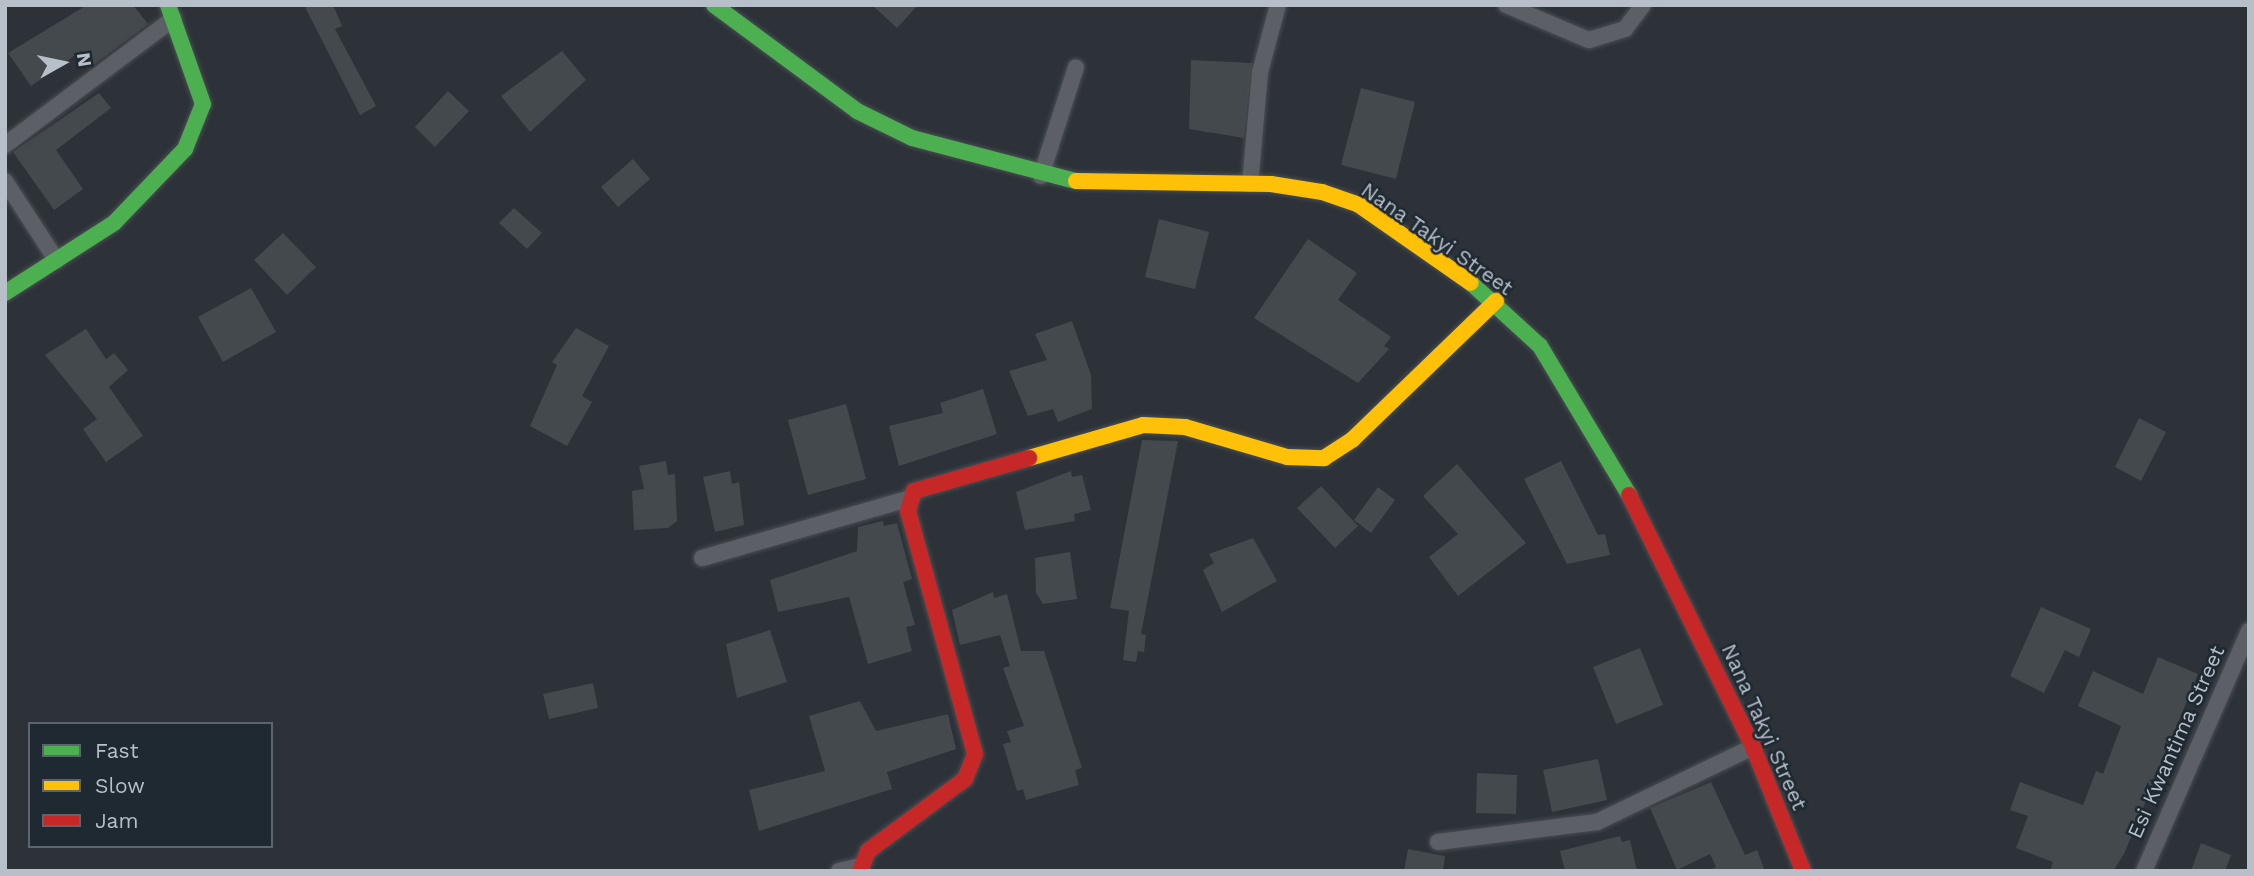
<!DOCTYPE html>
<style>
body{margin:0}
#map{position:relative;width:2254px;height:876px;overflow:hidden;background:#2c3238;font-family:"Work Sans",sans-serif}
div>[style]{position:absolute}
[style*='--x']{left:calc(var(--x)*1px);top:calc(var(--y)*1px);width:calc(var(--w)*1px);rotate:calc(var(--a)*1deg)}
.building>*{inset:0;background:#44494e}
.roads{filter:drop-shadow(0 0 2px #4a4e53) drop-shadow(0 0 2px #4a4e53)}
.street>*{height:16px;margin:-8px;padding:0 8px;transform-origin:8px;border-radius:8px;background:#5c6066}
.fast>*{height:16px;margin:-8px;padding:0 8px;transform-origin:8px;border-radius:8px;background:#4caf50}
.slow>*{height:16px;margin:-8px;padding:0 8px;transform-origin:8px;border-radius:8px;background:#ffc107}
.jam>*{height:16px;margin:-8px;padding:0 8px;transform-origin:8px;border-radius:8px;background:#c62828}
span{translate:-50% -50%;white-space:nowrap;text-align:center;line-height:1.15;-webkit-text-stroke:5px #1f2932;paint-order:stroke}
.street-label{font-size:21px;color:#b7bfc8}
.frame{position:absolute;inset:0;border:7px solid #b7bfc8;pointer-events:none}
.legend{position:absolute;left:28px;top:722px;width:245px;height:126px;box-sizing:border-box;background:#1f2932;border:2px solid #5c656e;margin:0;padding:9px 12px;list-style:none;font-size:21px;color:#b7bfc8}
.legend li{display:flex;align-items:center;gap:14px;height:35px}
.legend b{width:35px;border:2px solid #5c656e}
.north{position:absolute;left:28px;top:28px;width:70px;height:70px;-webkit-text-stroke:5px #1f2932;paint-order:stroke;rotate:81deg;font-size:19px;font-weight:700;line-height:28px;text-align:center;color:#b7bfc8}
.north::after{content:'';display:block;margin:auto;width:24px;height:32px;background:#b7bfc8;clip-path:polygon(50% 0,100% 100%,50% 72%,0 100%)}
</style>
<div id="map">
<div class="building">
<div style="clip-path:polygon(87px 5px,133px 5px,148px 24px,92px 66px,81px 51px,31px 86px,8px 53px)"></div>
<div style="clip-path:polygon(304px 5px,333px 5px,342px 26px,335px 29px,376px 106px,360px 115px)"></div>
<div style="clip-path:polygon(872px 5px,918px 5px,897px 28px)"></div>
<div style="clip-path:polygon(562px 51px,586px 80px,530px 132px,501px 96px)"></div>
<div style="clip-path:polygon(1191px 60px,1252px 63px,1244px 138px,1189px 129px)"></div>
<div style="clip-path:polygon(1361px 88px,1415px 102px,1396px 179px,1341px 165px)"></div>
<div style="clip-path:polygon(448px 91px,469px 111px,435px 147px,415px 127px)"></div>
<div style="clip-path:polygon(99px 93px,111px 108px,56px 150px,83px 189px,54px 210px,13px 152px)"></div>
<div style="clip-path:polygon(633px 159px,650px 179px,618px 207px,601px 187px)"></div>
<div style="clip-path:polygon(514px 208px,542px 233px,527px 249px,499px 223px)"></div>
<div style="clip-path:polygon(1159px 219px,1209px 232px,1195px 289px,1145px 277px)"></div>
<div style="clip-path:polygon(283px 233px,316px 267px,287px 295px,254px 260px)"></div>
<div style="clip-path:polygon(1308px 239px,1357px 273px,1338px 300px,1391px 337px,1384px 346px,1389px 349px,1358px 383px,1254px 318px)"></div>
<div style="clip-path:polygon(251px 288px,276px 332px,223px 362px,198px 317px)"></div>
<div style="clip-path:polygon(1072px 321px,1091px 375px,1092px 409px,1058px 422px,1053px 409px,1028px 416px,1009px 371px,1047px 360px,1035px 334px)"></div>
<div style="clip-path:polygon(576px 328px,609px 346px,582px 396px,592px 402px,567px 446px,530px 426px,557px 365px,552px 362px)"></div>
<div style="clip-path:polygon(86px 329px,106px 359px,114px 353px,128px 370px,109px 387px,143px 436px,106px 462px,83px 429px,97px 419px,45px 355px)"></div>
<div style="clip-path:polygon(983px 389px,997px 434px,899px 466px,889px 426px,943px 413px,940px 403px)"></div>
<div style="clip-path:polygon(846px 404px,866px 479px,808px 495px,788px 420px)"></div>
<div style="clip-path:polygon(2139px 418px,2166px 432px,2141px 481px,2115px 467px)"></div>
<div style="clip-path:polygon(1142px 440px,1178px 441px,1141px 634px,1146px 635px,1144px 652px,1138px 651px,1136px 662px,1123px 660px,1129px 611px,1110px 608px)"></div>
<div style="clip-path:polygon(666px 461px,668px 475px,675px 474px,677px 521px,668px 528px,634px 530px,632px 491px,644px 489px,639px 466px)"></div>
<div style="clip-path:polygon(1561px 461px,1598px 535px,1605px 534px,1610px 555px,1567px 564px,1524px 479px)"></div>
<div style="clip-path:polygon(1457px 464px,1526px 543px,1458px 596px,1429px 557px,1458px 534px,1423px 496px)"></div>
<div style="clip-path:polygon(730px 471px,732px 484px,739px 482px,744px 525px,715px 532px,703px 477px)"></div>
<div style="clip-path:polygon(1071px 471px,1072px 477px,1082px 475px,1091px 510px,1074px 514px,1075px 521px,1025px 530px,1016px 492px)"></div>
<div style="clip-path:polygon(1321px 486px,1358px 526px,1335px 548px,1297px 508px)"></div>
<div style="clip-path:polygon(1378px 487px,1395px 500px,1371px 533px,1354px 520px)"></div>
<div style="clip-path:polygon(883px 521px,884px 526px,897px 523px,912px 579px,903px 582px,915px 625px,906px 627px,912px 651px,868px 664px,849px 597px,778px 612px,770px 580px,857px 551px,858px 527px)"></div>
<div style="clip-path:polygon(1253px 538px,1277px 581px,1222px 612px,1203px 570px,1214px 563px,1209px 554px)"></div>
<div style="clip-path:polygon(1070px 552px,1077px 599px,1043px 604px,1036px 593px,1035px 558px)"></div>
<div style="clip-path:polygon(993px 592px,994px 598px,1007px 594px,1021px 651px,1044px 651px,1082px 768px,1075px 770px,1079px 785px,1026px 800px,1023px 789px,1017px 791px,1003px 744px,1011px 742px,1007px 731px,1024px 726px,1003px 668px,1010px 666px,1000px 635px,960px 645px,952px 610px)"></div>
<div style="clip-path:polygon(2041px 607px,2091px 629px,2079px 657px,2065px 650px,2044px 693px,2010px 676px)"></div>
<div style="clip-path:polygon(770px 630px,787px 682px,737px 698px,726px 644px)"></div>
<div style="clip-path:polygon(1640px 648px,1663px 705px,1616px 724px,1593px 667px)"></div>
<div style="clip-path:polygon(2158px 657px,2198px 674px,2124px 854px,2113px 871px,2050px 871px,2053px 862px,2016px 848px,2028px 816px,2010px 810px,2020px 782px,2083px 805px,2096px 771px,2103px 774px,2121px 726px,2078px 706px,2093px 671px,2143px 694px)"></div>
<div style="clip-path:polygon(593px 683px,598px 708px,549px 719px,543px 694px)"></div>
<div style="clip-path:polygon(860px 701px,876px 731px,948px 714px,956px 749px,887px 772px,892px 789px,759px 831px,749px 790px,825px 771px,809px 716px)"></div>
<div style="clip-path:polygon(1598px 759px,1607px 800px,1552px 812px,1543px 770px)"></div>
<div style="clip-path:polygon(1477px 773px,1517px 775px,1516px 814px,1476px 813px)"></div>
<div style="clip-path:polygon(1711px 782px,1745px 855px,1757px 850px,1765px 871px,1708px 871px,1716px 867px,1710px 854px,1677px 870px,1650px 808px)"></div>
<div style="clip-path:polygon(1620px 836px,1622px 842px,1630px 840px,1637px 871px,1565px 871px,1560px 851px)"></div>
<div style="clip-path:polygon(2201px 843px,2231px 855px,2225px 871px,2191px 871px)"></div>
<div style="clip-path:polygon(1408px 849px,1445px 856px,1443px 871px,1404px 871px)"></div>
</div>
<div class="roads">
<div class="street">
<div style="--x:1506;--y:5;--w:90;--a:22.9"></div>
<div style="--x:1589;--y:40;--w:38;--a:-17"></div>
<div style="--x:1625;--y:29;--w:30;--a:-53"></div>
<div style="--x:5;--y:145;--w:211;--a:-36.9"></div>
<div style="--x:1041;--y:176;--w:114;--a:-72.2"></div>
<div style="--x:5;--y:181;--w:95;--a:57"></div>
<div style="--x:1250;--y:184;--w:112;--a:-84.9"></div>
<div style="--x:1260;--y:72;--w:69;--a:-75"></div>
<div style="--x:702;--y:558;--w:214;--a:-16"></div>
<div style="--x:1438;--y:842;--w:160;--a:-7.2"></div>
<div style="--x:1597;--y:822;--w:173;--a:-25.7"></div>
<div style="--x:839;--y:871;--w:22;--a:-13"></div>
<div style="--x:2144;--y:871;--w:262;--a:-66.4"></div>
</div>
<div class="fast">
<div style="--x:714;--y:5;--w:178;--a:36.5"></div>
<div style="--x:857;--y:111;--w:61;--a:26.1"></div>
<div style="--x:912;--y:138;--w:170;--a:14.7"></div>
<div style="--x:1471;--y:283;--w:93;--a:42.4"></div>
<div style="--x:1540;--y:346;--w:174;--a:59.1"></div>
<div style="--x:5;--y:293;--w:130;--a:-32.7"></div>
<div style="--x:114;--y:223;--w:103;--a:-46.2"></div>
<div style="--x:185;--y:149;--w:48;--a:-68.2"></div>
<div style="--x:203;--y:104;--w:105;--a:-109.5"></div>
</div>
<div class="slow">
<div style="--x:1076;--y:181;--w:195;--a:0.9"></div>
<div style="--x:1271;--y:184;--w:52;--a:8.9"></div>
<div style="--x:1322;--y:192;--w:39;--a:19"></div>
<div style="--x:1359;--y:205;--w:136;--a:34.9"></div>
<div style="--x:1029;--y:458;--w:119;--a:-16.1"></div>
<div style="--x:1143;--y:425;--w:42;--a:2.7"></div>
<div style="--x:1185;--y:427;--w:106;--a:16.4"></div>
<div style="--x:1287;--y:457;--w:37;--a:2"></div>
<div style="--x:1324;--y:458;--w:35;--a:-33"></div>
<div style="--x:1353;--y:439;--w:199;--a:-44"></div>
</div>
<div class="jam">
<div style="--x:1629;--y:495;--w:281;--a:63.8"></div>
<div style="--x:1753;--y:747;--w:134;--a:68"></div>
<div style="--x:860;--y:871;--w:22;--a:-68"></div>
<div style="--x:868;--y:851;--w:121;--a:-36.6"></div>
<div style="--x:965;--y:779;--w:27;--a:-68"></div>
<div style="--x:975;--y:754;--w:252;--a:-105.4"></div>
<div style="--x:908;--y:511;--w:21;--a:-73"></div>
<div style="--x:914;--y:491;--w:120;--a:-16"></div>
</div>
</div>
<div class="street-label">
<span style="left:1437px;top:239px;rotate:35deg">Nana Takyi Street</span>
<span style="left:1764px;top:727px;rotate:66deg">Nana Takyi Street</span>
<span style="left:2176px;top:742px;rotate:-66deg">Esi Kwantima Street</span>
</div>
<div class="frame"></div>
<ul class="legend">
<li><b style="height:9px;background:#4caf50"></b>Fast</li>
<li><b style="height:9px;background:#ffc107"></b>Slow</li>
<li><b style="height:9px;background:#c62828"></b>Jam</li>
</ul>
<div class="north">N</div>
</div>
